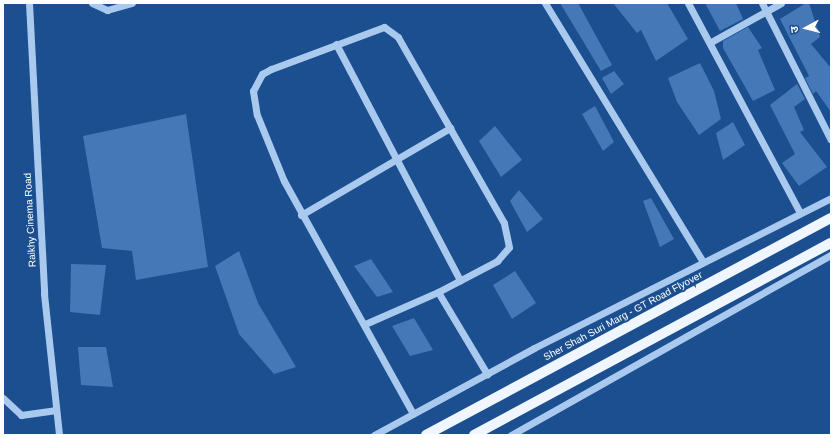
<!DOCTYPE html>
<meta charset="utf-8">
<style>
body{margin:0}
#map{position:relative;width:834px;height:438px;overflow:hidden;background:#1b4f8f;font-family:Arial,"Noto Sans Devanagari",sans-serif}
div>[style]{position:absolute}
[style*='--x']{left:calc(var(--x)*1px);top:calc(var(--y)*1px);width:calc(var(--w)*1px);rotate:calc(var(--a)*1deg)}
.building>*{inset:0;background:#4478b7}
.minor>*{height:7px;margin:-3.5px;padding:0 3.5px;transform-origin:3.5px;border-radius:3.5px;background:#a9c9ee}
.major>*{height:10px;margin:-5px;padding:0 5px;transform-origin:5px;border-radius:5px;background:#f0f6ff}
span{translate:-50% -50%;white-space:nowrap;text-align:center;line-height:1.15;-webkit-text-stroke:4px #1b4f8f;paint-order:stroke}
.street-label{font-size:10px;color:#fff}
.frame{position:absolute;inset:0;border:4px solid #fff;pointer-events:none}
.north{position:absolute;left:786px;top:8px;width:40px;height:40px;-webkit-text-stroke:3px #1b4f8f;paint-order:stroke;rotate:263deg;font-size:11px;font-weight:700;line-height:16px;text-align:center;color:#fff}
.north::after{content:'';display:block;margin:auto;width:14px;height:18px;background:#fff;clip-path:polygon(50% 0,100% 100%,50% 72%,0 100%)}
</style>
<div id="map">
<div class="building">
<div style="clip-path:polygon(560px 3px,578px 3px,612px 65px,601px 71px)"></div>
<div style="clip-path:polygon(613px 3px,667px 3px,688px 39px,656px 61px,641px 30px,637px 33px)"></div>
<div style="clip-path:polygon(705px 3px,736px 3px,743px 19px,720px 31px)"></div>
<div style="clip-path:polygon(806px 3px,809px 3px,820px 37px,811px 44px,831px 68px,831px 112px,816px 91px,813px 94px,805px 78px,809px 76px,780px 19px)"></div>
<div style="clip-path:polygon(748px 27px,762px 48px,758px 50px,775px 90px,753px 101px,723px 48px,723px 41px)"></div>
<div style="clip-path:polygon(700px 63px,714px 91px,721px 119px,699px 135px,677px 102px,668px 78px)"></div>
<div style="clip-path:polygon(614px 71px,624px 84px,611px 94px,602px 78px)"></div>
<div style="clip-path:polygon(797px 84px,805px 99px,794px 107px,804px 130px,800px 132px,827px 167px,799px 186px,782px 163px,795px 154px,770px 105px)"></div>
<div style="clip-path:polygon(595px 106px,614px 142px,603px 151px,582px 114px)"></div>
<div style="clip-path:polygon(186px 114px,208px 267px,136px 280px,132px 251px,102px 248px,83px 136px)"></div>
<div style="clip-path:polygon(733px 122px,745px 145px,723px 160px,716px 133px)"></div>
<div style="clip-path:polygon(495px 126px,522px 160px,501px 177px,479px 141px)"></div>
<div style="clip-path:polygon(519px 190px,543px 219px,527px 232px,510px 201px)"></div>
<div style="clip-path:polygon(651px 198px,674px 239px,660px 247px,643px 201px)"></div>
<div style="clip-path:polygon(239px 251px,258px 303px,296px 367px,274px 374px,239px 334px,215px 266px)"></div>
<div style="clip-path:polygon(371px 259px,393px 292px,377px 297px,354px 266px)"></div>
<div style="clip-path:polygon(71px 264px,106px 265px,100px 315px,70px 312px)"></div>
<div style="clip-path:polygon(515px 271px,536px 303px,512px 319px,493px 285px)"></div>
<div style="clip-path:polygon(414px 318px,433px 350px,410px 356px,392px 326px)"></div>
<div style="clip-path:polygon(78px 347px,106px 347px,113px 387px,81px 385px)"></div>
</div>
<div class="minor">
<div style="--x:29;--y:3;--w:291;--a:87"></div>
<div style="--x:44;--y:294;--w:142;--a:83.9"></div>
<div style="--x:92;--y:3;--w:17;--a:25"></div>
<div style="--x:107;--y:10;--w:26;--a:-16"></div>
<div style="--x:545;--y:3;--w:303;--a:58.6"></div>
<div style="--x:688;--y:3;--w:238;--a:61.9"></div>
<div style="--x:762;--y:3;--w:153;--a:63.3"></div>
<div style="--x:711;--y:42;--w:80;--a:-29.1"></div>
<div style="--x:336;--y:44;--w:267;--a:62.3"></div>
<div style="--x:301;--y:215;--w:173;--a:-30.3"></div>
<div style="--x:438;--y:292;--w:96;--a:59.1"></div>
<div style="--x:365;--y:324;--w:80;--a:-23.7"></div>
<div style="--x:438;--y:292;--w:67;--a:-27.7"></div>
<div style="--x:497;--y:261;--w:18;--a:-49"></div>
<div style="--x:509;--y:247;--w:25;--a:-102"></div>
<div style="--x:504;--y:223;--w:214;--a:-119.7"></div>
<div style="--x:398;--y:37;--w:17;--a:-144"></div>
<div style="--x:384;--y:27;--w:121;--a:159.6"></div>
<div style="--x:271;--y:69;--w:10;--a:151"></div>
<div style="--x:262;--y:74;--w:19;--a:118"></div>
<div style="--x:253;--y:91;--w:24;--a:81"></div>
<div style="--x:257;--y:115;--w:71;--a:67.8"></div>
<div style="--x:284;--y:181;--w:266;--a:61"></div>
<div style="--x:3;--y:398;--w:25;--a:43"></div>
<div style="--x:21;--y:415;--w:34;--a:-8"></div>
<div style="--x:374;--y:435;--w:182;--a:-28.5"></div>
<div style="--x:534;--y:348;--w:333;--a:-26.8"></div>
<div style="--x:511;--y:435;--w:367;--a:-29.4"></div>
</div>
<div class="major">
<div style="--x:426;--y:435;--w:459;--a:-28.2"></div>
<div style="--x:474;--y:435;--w:405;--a:-28.3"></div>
</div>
<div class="street-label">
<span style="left:30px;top:220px;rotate:-93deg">Raikhy Cinema Road</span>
<span style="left:623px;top:316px;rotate:-28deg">Sher Shah Suri Marg - GT Road Flyover</span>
</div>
<div class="frame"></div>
<div class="north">उ</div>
</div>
